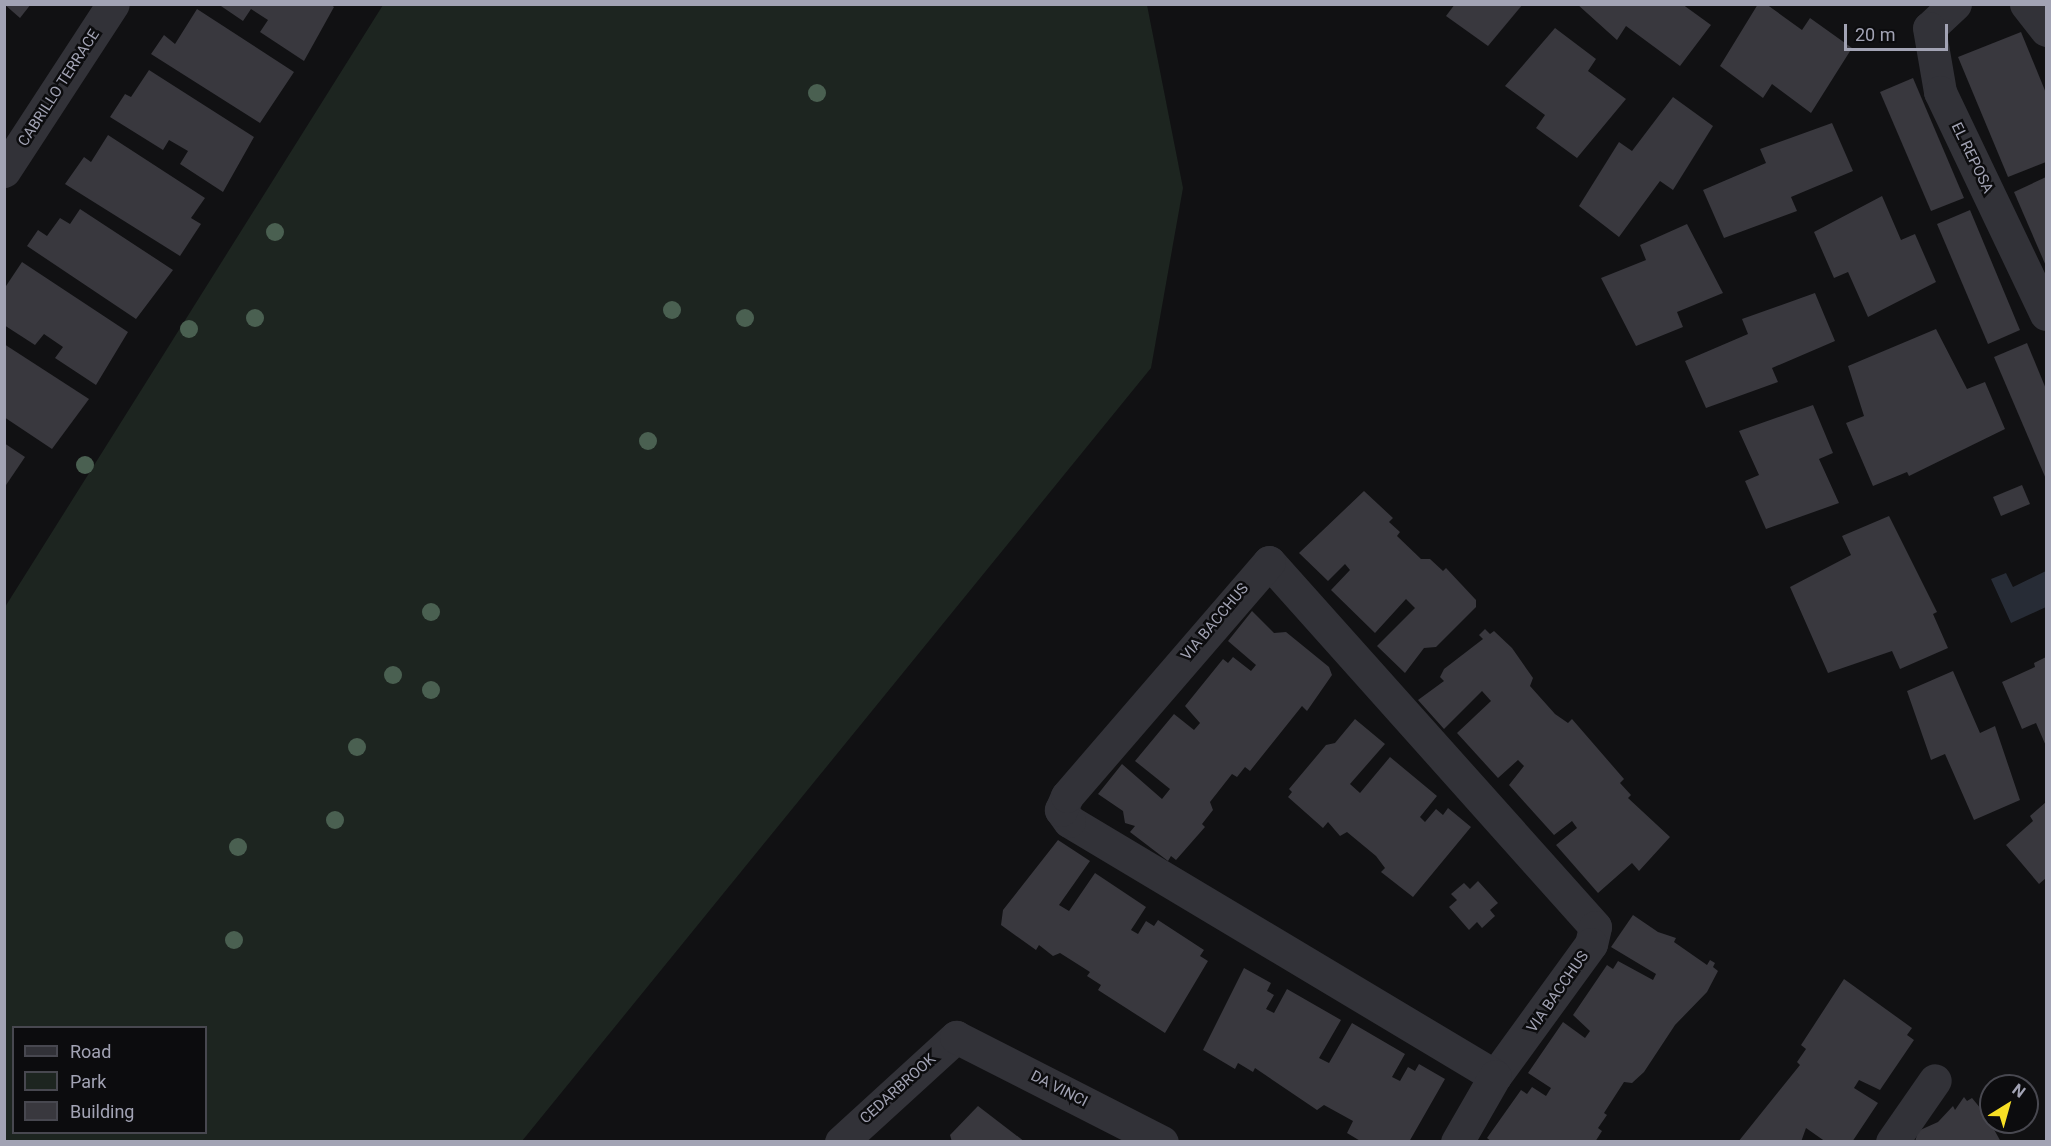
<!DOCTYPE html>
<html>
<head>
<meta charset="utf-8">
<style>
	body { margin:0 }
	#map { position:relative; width:2051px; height:1146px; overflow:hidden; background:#111113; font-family:Roboto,sans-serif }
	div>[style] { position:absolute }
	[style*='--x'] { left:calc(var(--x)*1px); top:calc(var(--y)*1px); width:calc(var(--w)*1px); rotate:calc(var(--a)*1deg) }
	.green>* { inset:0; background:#1d2520 }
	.water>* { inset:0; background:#272c36 }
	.building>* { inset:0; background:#39383e }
	.minor>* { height:33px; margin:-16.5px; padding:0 16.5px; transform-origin:16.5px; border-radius:16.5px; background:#323238 }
	.trees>* { width:18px; height:18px; margin:-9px; border-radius:50%; background:#4a6051 }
	span { translate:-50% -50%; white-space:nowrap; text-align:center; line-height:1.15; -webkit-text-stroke:5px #0c0c0e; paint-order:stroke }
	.street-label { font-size:15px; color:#a2a3b4 }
	.frame { position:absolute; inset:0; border:6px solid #a2a3b4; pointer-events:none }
	.legend { position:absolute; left:12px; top:1026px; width:195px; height:108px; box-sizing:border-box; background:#0c0c0e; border:2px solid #484850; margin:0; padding:8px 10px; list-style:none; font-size:18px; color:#a2a3b4 }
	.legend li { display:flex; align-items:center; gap:12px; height:30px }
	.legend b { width:30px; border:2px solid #484850 }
	.north { position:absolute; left:1979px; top:1074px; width:60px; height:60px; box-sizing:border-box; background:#0c0c0e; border:2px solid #484850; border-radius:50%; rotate:37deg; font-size:16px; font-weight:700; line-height:24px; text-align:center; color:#a2a3b4 }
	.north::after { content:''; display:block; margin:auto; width:21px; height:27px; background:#f7df25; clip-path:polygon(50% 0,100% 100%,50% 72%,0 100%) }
	.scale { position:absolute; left:1844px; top:24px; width:104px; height:27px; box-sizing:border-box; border:3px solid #a2a3b4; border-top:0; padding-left:8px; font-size:18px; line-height:21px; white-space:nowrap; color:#a2a3b4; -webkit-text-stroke:4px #0c0c0e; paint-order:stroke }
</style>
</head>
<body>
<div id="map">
	<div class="green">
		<div style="clip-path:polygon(evenodd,383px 5px,1147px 5px,1183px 188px,1151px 368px,522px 1141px,5px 1141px,5px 607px,383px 5px,14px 1028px,206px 1028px,206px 1132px,14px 1132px,14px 1028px)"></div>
	</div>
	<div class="water">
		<div style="clip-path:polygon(2046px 571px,2046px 607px,2011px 623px,1991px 579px,2006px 573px,2013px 587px)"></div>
	</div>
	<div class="building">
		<div style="clip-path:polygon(4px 4px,31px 4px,20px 18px)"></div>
		<div style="clip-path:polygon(218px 4px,330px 4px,334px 7px,304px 61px,260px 32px,268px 20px,251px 9px,243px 21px)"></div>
		<div style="clip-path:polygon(1455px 4px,1523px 4px,1488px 46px,1446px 16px)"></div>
		<div style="clip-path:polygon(1577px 4px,1682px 4px,1711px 25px,1680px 66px,1626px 26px,1617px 40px)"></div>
		<div style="clip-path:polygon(1758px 4px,1766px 4px,1802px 30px,1810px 18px,1852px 48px,1811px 113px,1772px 84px,1763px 98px,1720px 66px)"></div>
		<div style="clip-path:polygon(197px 9px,294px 72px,260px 123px,151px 54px,164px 35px,175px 44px)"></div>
		<div style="clip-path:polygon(1555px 28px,1596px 59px,1588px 71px,1626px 99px,1577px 158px,1536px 128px,1545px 115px,1505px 86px)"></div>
		<div style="clip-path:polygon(2021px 32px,2046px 93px,2046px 162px,2008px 177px,1958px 57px)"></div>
		<div style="clip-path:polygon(149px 70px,254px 137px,223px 192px,180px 164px,188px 151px,169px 140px,163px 150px,110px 117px,125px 94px,131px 97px)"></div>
		<div style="clip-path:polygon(1913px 78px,1964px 198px,1931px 211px,1880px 92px)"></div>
		<div style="clip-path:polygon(1673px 97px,1713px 126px,1673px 190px,1660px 181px,1619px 237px,1579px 206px,1619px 142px,1632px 151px)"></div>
		<div style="clip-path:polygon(1832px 123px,1853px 171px,1791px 197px,1797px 211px,1724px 238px,1703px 190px,1766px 163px,1760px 149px)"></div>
		<div style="clip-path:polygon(108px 135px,205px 198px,191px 218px,201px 224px,180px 256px,65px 184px,84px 157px,91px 162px)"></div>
		<div style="clip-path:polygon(2046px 177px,2046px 266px,2014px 192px)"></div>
		<div style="clip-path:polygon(1882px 196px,1901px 240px,1915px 234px,1936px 282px,1868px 317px,1848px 272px,1834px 278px,1814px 232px)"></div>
		<div style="clip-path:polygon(80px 209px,173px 270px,136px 319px,27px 246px,38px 230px,47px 236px,60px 218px,70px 224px)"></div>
		<div style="clip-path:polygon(1970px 210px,2020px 330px,1988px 344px,1937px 224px)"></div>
		<div style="clip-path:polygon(1687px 224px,1723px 293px,1677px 312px,1683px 327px,1636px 346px,1601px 278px,1646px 260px,1640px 245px)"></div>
		<div style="clip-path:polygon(22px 262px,128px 332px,96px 385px,55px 358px,63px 347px,44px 334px,35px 345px,4px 325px,4px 289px)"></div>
		<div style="clip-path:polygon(1815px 293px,1835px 341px,1772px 368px,1778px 382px,1706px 408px,1685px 361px,1748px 334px,1742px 319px)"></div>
		<div style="clip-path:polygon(1936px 329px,1967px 389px,1985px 382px,2005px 429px,1909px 476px,1907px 472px,1873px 486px,1846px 423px,1864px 416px,1848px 366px)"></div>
		<div style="clip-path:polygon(2027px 343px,2046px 389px,2046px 479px,1994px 357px)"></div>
		<div style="clip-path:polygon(4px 344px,89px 399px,52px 449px,4px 417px)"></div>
		<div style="clip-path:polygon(1813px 405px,1833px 453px,1819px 459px,1839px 503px,1766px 529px,1745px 481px,1759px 475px,1739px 431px)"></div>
		<div style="clip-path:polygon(4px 443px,25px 457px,4px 488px)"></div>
		<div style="clip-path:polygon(2022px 485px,2030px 504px,2001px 516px,1993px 497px)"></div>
		<div style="clip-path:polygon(1364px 491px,1393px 518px,1389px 522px,1400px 532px,1397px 536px,1421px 559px,1430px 559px,1443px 571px,1446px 568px,1476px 600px,1476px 607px,1436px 647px,1424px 648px,1405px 673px,1377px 646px,1415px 608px,1406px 599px,1375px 633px,1331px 590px,1350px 570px,1345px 564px,1328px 581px,1299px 553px)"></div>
		<div style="clip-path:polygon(1889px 516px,1937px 612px,1933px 614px,1948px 648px,1900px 669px,1892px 651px,1828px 673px,1790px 587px,1851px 555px,1842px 536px)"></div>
		<div style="clip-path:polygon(1252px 611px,1274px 633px,1286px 632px,1329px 667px,1332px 675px,1307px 711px,1302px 706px,1250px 771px,1245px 767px,1237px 777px,1232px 774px,1210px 802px,1213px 810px,1202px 824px,1205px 827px,1176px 860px,1171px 856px,1168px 861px,1130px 832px,1135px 826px,1125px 823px,1123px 811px,1098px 794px,1122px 764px,1162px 799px,1170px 789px,1135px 761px,1174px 714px,1194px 730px,1200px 723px,1185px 706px,1223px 659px,1228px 663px,1233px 657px,1251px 671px,1256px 665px,1228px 641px)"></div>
		<div style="clip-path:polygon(1485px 629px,1490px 634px,1494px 631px,1512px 648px,1533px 678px,1530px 686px,1555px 714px,1568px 723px,1572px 719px,1624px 779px,1620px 783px,1631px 795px,1628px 798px,1670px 837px,1639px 871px,1632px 863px,1598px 893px,1556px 845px,1577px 828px,1572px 821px,1554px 835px,1509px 785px,1524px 766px,1518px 760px,1498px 778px,1457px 733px,1491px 701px,1482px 691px,1444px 729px,1418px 700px,1444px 681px,1440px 677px,1444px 669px,1483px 639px,1479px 635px)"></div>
		<div style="clip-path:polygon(2046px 657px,2046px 746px,2036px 723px,2022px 729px,2002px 682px,2035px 667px,2034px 663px)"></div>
		<div style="clip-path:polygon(1953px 671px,1980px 733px,1995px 726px,2020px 800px,1974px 820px,1945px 754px,1931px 760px,1907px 691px)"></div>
		<div style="clip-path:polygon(1355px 719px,1385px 744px,1350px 784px,1360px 793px,1390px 757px,1437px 796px,1420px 817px,1425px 822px,1436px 809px,1443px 815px,1448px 808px,1471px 827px,1413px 897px,1381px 872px,1385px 868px,1376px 856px,1347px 832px,1340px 836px,1328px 822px,1323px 828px,1288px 797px,1292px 792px,1289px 789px,1326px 745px,1335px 743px)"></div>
		<div style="clip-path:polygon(2046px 802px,2046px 878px,2039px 884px,2006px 845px,2033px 821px,2030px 816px)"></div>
		<div style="clip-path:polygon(1058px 840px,1090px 861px,1059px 905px,1069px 911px,1095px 873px,1146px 907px,1131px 930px,1138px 934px,1146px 921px,1154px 926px,1158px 920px,1204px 950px,1200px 956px,1208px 961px,1165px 1033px,1098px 990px,1101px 985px,1087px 976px,1090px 972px,1060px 953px,1053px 956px,1039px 945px,1036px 950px,1001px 925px,1003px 910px)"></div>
		<div style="clip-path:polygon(1478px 881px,1498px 903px,1490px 910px,1495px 916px,1482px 928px,1477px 922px,1469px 930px,1449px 907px,1457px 900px,1451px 894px,1464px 883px,1470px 889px)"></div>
		<div style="clip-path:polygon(1633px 915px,1658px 932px,1676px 938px,1674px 942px,1707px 965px,1710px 960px,1715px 963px,1713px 967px,1718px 971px,1707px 992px,1675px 1025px,1644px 1072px,1632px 1083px,1624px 1082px,1604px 1113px,1607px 1115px,1598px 1128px,1602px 1131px,1595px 1142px,1492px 1142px,1487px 1138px,1521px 1090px,1527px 1094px,1532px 1087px,1546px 1096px,1551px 1088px,1528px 1073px,1563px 1022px,1585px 1038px,1590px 1031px,1573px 1015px,1607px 965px,1613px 969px,1618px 961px,1653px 980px,1656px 974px,1611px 947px)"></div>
		<div style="clip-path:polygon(1244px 968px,1271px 983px,1267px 991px,1274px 995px,1266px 1009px,1274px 1013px,1287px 989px,1341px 1020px,1319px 1058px,1329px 1063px,1352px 1023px,1405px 1054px,1392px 1077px,1400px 1081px,1408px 1067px,1415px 1071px,1419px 1064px,1445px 1079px,1409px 1142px,1362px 1142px,1347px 1133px,1353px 1121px,1324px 1105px,1317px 1110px,1255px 1068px,1253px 1072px,1238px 1063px,1235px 1069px,1203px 1050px)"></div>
		<div style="clip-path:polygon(1844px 979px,1912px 1028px,1907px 1035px,1914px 1040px,1880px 1090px,1859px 1080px,1854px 1088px,1878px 1103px,1852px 1142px,1826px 1142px,1806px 1128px,1801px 1142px,1738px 1142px,1800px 1065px,1797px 1062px,1806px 1049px,1801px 1045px)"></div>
		<div style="clip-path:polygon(1964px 1097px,1967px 1101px,1972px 1098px,1986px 1115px,2001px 1142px,1915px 1142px,1918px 1131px,1938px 1122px,1953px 1106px,1955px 1110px)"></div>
		<div style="clip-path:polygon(978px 1106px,1025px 1142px,952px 1142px,950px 1135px)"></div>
	</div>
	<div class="minor">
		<div style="--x:1955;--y:4;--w:35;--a:137"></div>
		<div style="--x:1929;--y:28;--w:65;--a:80.2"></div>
		<div style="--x:1940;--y:92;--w:246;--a:64.5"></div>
		<div style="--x:2026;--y:4;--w:33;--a:52"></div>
		<div style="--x:4;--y:171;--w:199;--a:-56.9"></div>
		<div style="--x:1269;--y:562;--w:489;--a:48.2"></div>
		<div style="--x:1595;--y:927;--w:17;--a:103"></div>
		<div style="--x:1591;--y:944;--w:163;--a:126"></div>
		<div style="--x:1495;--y:1076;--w:496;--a:-149.1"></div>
		<div style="--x:1069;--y:821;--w:14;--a:-126"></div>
		<div style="--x:1061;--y:810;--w:15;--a:-67"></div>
		<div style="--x:1067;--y:796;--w:309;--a:-49.2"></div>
		<div style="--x:841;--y:1142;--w:156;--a:-42.4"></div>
		<div style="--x:956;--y:1037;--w:231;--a:27"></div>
		<div style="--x:1457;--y:1142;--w:76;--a:-60.1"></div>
		<div style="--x:1892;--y:1142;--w:75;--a:-55.3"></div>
	</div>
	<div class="trees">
		<div style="left:817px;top:93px"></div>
		<div style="left:275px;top:232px"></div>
		<div style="left:672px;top:310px"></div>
		<div style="left:255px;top:318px"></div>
		<div style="left:745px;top:318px"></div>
		<div style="left:189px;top:329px"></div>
		<div style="left:648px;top:441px"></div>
		<div style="left:85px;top:465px"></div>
		<div style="left:431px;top:612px"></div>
		<div style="left:393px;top:675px"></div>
		<div style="left:431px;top:690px"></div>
		<div style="left:357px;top:747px"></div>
		<div style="left:335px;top:820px"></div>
		<div style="left:238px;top:847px"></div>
		<div style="left:234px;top:940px"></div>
	</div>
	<div class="street-label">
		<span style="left:59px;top:88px;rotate:-57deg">CABRILLO TERRACE</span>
		<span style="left:1972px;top:158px;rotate:64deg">EL REPOSA</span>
		<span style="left:1215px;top:622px;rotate:-50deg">VIA BACCHUS</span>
		<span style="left:1558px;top:992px;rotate:-55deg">VIA BACCHUS</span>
		<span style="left:898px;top:1089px;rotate:-42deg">CEDARBROOK</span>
		<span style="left:1059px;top:1089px;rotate:27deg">DA VINCI</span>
	</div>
	<div class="frame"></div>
	<ul class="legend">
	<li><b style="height:8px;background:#323238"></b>Road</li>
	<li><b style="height:16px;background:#1d2520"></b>Park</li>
	<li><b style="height:16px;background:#39383e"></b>Building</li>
	</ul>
	<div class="north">N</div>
	<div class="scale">20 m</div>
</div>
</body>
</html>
